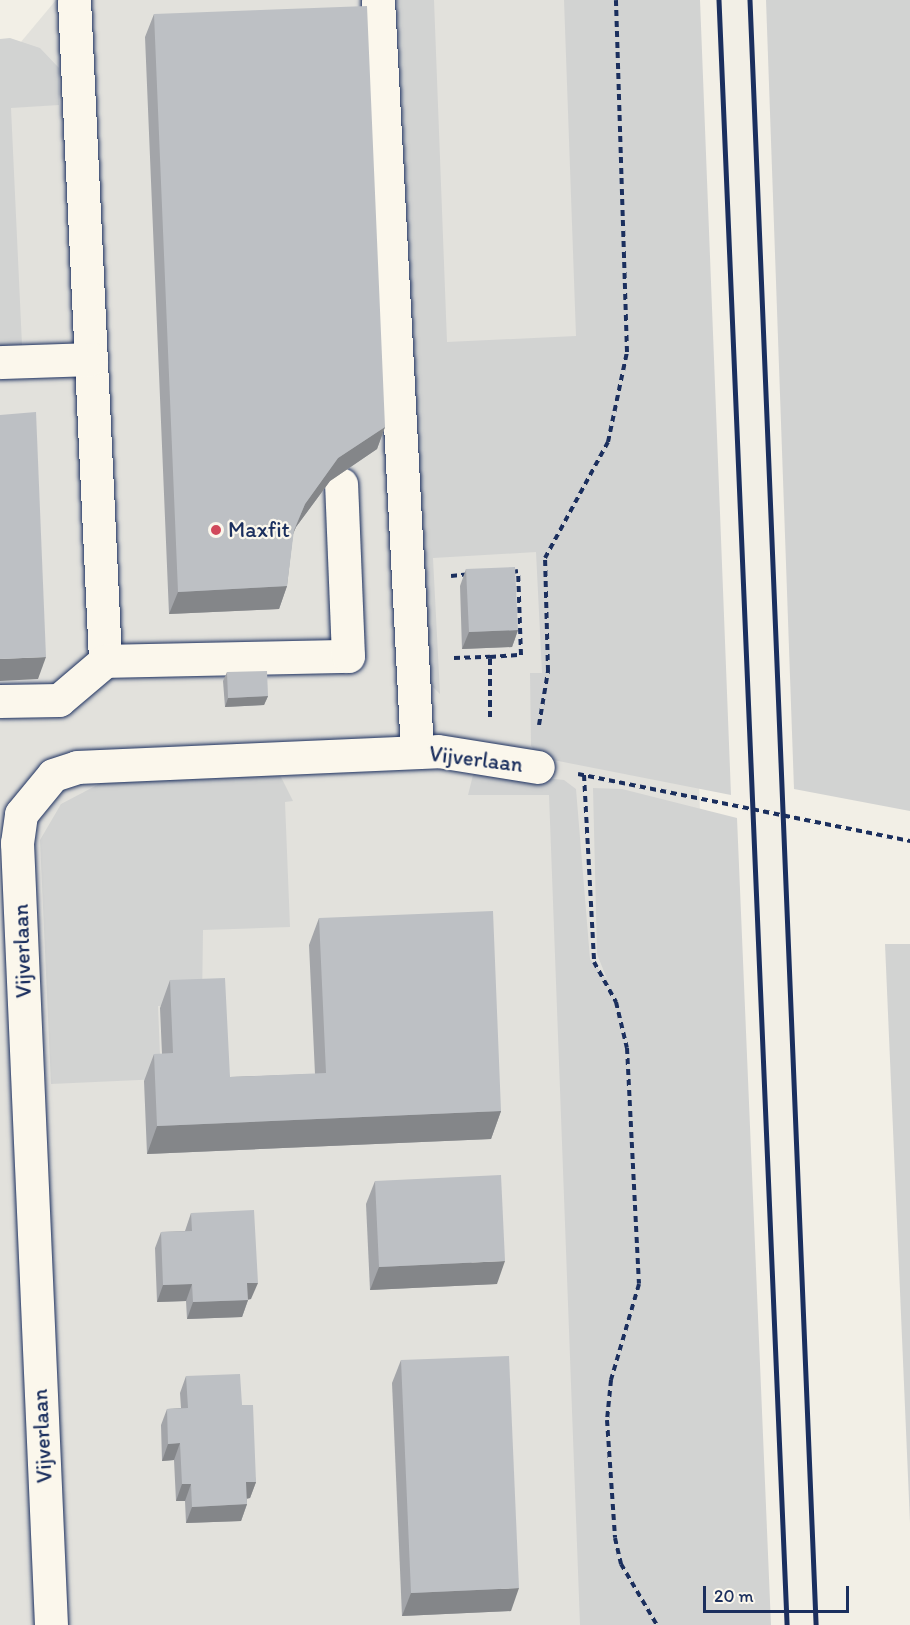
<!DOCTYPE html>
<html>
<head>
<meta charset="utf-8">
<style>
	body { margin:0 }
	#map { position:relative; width:910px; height:1625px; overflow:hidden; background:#f2efe6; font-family:Itim,sans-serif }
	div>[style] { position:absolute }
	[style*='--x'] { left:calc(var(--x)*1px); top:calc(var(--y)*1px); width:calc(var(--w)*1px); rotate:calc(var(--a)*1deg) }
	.built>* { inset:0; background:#e2e1dc }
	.green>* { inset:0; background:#d2d3d2 }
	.path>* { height:4px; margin-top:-2px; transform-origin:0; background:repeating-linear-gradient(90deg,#1b2f5e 0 6px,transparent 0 10.5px) }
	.roads { filter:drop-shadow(0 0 2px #1b2f5e) drop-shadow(0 0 2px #1b2f5e) }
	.minor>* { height:33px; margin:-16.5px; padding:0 16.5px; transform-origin:16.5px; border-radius:16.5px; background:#fbf7ec }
	.rail>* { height:4.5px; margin:-2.25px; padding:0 2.25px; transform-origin:2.25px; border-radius:2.25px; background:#1b2f5e }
	.wall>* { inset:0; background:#a3a5a9 }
	.shaded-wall>* { inset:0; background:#848689 }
	.building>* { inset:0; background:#bdc0c4 }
	.dots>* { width:16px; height:16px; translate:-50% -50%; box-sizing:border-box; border:3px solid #fbf7ec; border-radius:50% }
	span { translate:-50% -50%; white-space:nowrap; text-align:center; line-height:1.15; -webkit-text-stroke:4.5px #fbf7ec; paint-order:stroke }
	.poi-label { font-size:22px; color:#1b2f5e }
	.left { translate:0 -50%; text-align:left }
	.street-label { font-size:22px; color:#1b2f5e }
	.scale { position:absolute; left:703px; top:1586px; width:146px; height:27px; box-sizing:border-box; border:3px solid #1b2f5e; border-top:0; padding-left:8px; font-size:18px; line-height:21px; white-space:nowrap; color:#1b2f5e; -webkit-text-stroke:4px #fbf7ec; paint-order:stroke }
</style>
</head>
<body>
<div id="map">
	<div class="built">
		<div style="clip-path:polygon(56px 0,671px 0,729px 1625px,0 1625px,0 67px)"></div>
	</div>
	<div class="green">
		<div style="clip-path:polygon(397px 0,434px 0,447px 342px,576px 336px,564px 0,700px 0,731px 795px,543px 758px,531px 746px,530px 673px,542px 673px,536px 552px,433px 558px,440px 694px,430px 684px)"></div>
		<div style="clip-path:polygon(766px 0,910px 0,910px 811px,794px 789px)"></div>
		<div style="clip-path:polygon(10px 38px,40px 48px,59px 68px,59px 105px,11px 108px,22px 345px,0 347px,0 39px)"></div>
		<div style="clip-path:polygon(481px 771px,564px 780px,576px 789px,590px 959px,607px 979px,597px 954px,593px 788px,622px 789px,737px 818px,771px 1625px,580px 1625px,549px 795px,468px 795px,473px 775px)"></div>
		<div style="clip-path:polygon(280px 775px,293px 801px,285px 802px,290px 927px,203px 930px,202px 1004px,158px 1006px,161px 1079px,51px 1084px,40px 840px,61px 804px,103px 782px)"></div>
		<div style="clip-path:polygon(885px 944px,910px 944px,910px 1523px)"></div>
	</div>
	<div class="path">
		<div style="--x:451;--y:576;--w:18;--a:-6"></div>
		<div style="--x:454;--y:658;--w:36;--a:-2"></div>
		<div style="--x:490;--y:717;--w:60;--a:-90"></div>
		<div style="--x:490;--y:657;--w:31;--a:-4"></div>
		<div style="--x:521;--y:655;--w:84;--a:-92"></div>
		<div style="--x:518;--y:571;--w:5;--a:169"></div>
		<div style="--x:539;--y:725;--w:55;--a:-80.5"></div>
		<div style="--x:548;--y:671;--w:113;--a:-91.5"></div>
		<div style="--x:545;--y:558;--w:132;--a:-61.5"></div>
		<div style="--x:608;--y:442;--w:92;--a:-78.1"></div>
		<div style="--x:627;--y:352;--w:352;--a:-91.8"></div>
		<div style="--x:578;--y:774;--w:339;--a:11.4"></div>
		<div style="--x:584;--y:775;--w:187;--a:86.9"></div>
		<div style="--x:594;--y:962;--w:46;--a:61.2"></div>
		<div style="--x:616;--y:1002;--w:47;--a:76.6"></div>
		<div style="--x:627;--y:1048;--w:236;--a:87.1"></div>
		<div style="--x:639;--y:1284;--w:100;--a:106.3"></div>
		<div style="--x:611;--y:1380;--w:40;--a:95.7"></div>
		<div style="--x:607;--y:1420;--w:118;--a:86.1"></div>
		<div style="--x:615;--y:1538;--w:27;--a:77"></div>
		<div style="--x:621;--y:1564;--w:71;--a:59.5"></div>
	</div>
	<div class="roads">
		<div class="minor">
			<div style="--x:74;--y:0;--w:662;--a:87.31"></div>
			<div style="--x:105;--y:661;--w:243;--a:-1.2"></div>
			<div style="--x:348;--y:656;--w:172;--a:-92.3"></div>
			<div style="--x:378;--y:0;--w:753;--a:87.03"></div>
			<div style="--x:0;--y:362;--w:91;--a:-1.9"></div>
			<div style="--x:0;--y:701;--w:59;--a:-1"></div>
			<div style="--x:59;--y:700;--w:60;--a:-40.3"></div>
			<div style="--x:51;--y:1625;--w:783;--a:-92.49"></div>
			<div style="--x:17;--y:843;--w:29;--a:-82"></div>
			<div style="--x:21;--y:814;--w:50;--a:-50.6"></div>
			<div style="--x:53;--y:775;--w:25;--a:-18"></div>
			<div style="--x:77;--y:767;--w:361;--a:-2.5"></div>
			<div style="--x:438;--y:751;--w:101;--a:9.1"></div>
		</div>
	</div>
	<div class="rail">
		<div style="--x:719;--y:0;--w:1626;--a:87.6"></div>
		<div style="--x:750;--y:0;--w:1626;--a:87.67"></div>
	</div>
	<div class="wall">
		<div style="clip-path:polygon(154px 14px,385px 427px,377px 449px,330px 481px,296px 527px,293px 534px,287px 586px,279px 609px,169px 614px,145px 37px)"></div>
		<div style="clip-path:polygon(466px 569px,518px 630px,512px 647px,462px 649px,460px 586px)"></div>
		<div style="clip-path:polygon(227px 672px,268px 696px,264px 705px,225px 707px,223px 681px)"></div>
		<div style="clip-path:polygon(319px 918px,501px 1111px,491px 1139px,147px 1154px,144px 1081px,154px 1054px,162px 1054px,160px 1008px,170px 980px,230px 1077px,315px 1074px,309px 945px)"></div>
		<div style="clip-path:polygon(375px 1181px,497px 1284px,370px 1290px,366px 1204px)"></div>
		<div style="clip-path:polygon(191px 1213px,251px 1299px,248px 1300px,242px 1317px,187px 1319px,186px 1301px,157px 1302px,155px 1248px,161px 1232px,185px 1231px)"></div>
		<div style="clip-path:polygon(401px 1360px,511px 1611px,402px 1616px,392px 1383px)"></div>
		<div style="clip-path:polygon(186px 1376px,242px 1405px,256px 1482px,250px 1498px,247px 1499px,247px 1504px,241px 1521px,186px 1523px,185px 1501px,176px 1501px,174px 1460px,162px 1461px,161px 1425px,167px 1409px,181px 1408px,180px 1393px)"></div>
	</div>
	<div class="shaded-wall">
		<div style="clip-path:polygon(385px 427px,377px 449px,330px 481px,296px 527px,285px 553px,305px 504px,338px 458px)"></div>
		<div style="clip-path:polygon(287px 586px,279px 609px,169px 614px,178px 592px)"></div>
		<div style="clip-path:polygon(518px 630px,512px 647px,462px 649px,469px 632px)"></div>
		<div style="clip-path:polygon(46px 657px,38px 679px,0 681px,0 659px)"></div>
		<div style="clip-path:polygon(268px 696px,264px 705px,225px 707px,228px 698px)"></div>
		<div style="clip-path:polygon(501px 1111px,491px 1139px,147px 1154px,157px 1126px)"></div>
		<div style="clip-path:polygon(505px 1261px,497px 1284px,370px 1290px,379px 1267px)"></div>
		<div style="clip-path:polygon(247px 1283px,258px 1283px,251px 1299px,241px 1300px)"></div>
		<div style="clip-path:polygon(192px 1284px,186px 1301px,157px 1302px,163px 1285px)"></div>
		<div style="clip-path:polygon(248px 1300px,242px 1317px,187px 1319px,193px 1302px)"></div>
		<div style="clip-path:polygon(180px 1443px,174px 1460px,162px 1461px,168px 1444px)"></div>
		<div style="clip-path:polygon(246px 1482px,256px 1482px,250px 1498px,240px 1499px)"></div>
		<div style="clip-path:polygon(182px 1484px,191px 1484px,185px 1501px,176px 1501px)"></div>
		<div style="clip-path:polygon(247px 1504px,241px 1521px,186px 1523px,192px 1507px)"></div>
		<div style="clip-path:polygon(519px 1588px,511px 1611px,402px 1616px,411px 1593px)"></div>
	</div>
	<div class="building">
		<div style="clip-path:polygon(367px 6px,385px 427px,338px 458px,305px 504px,294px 530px,287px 586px,178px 592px,154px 14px)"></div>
		<div style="clip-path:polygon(36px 412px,46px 657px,0 659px,0 415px)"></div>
		<div style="clip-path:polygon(515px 567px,518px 630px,469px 632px,466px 569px)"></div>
		<div style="clip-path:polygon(267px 671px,268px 696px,228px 698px,227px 672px)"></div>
		<div style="clip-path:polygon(493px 911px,501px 1111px,157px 1126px,154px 1054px,173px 1053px,170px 980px,225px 978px,230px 1077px,326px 1073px,319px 918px)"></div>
		<div style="clip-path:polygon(501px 1175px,505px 1261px,379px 1267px,375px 1181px)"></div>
		<div style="clip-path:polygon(254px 1210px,258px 1283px,247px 1283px,248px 1300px,193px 1302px,192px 1284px,163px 1285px,161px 1232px,192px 1231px,191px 1213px)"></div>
		<div style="clip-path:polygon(509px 1356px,519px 1588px,411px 1593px,401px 1360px)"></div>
		<div style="clip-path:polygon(240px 1374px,242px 1405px,253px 1405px,256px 1482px,246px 1482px,247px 1504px,192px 1507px,191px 1484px,182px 1484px,180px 1443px,168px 1444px,167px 1409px,188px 1408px,186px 1376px)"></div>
	</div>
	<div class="dots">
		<div style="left:216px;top:530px;background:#d1495b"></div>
	</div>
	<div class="poi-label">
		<span class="left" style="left:228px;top:530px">Maxfit</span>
	</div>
	<div class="street-label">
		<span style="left:476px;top:759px;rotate:7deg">Vijverlaan</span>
		<span style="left:22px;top:951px;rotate:-92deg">Vijverlaan</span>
		<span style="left:42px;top:1436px;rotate:-93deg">Vijverlaan</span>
	</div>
	<div class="scale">20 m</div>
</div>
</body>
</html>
